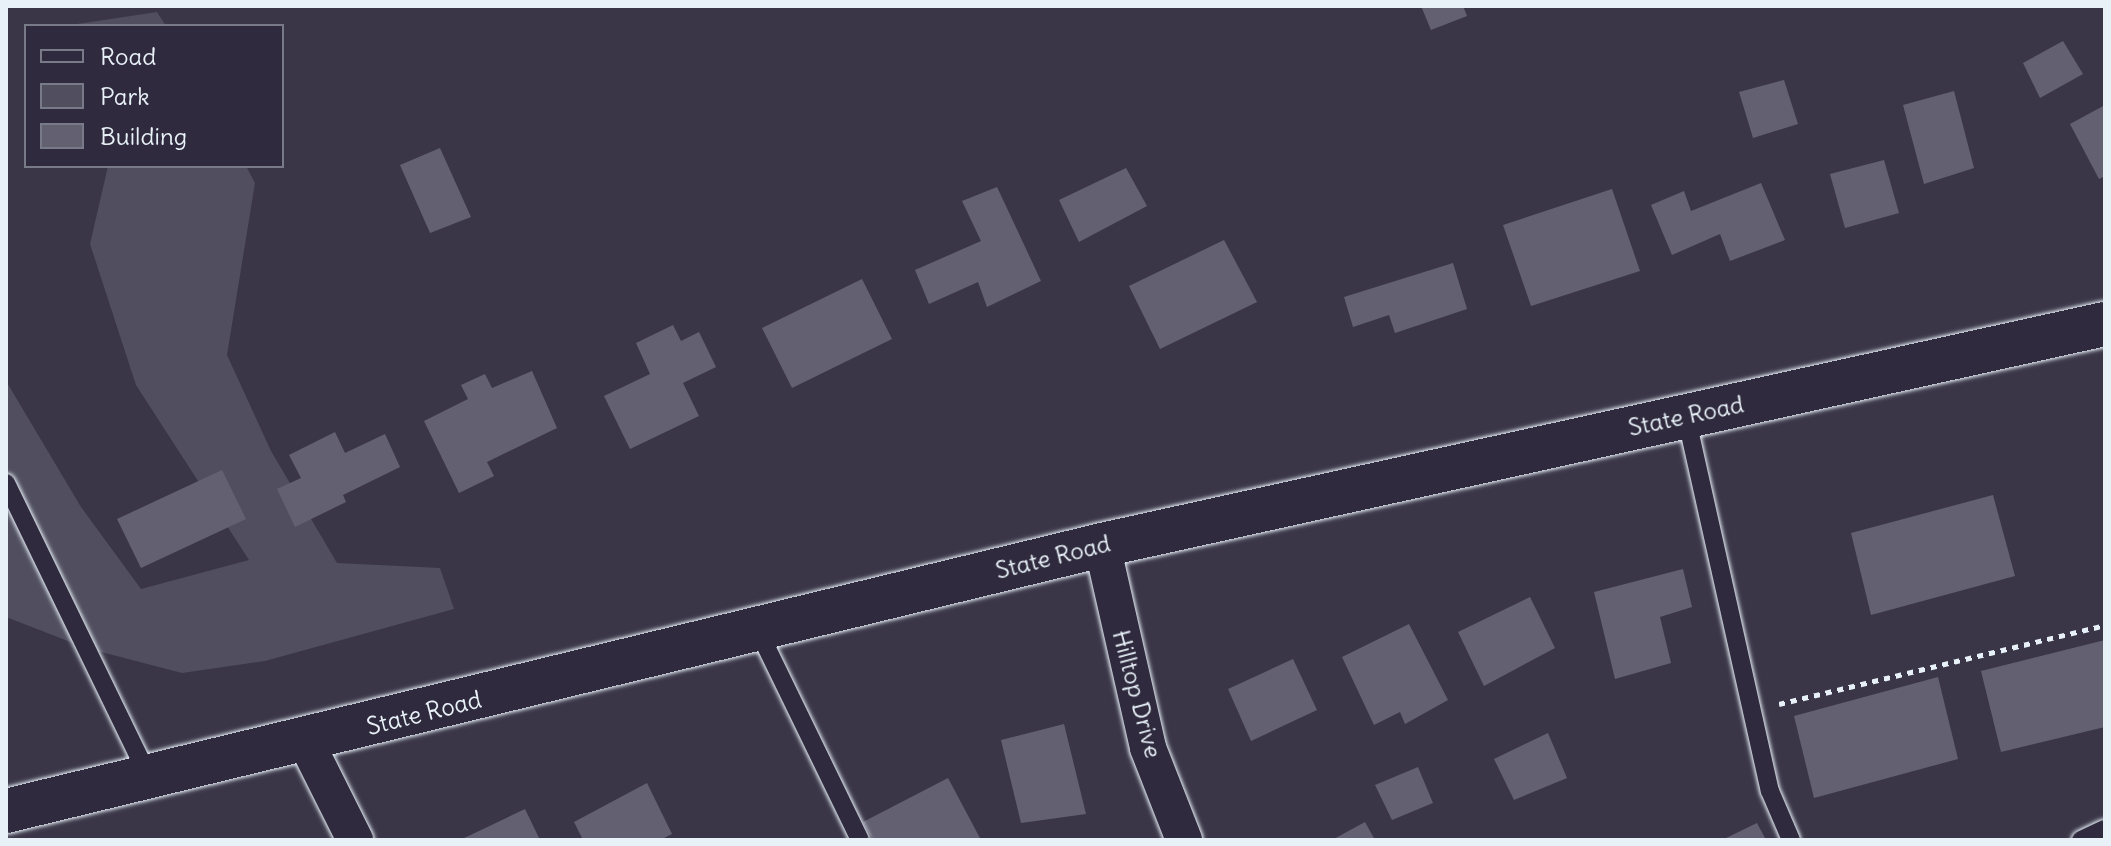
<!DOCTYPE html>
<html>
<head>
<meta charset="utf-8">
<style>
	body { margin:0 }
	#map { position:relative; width:2111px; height:846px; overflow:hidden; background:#3a3648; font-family:Delius,sans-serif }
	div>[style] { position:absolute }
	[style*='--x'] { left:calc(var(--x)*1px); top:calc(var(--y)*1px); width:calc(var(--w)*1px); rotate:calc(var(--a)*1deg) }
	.green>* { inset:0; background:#504e5f }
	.building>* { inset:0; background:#636171 }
	.path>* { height:5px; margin-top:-2.5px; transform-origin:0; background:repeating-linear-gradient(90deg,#e8f1f8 0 6px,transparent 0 12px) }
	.roads { filter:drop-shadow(0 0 2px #e8f1f8) drop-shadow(0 0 2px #e8f1f8) }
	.service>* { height:18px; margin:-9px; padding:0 9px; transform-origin:9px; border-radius:9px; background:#2f2a3d }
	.minor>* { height:36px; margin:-18px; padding:0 18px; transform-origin:18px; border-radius:18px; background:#2f2a3d }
	.secondary>* { height:44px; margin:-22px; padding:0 22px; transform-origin:22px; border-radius:22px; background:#2f2a3d }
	span { translate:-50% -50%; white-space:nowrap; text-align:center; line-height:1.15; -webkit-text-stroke:6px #2f2a3d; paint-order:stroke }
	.street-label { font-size:24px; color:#e8f1f8 }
	.frame { position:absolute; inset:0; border:8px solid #e8f1f8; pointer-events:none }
	.legend { position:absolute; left:24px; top:24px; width:260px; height:144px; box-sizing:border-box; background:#2f2a3d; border:2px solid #797a88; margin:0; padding:10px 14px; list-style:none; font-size:24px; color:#e8f1f8 }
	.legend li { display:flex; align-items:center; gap:16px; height:40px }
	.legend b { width:40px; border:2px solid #797a88 }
</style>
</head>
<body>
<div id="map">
	<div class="green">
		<div style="clip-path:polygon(157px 12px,166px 26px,64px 26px)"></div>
		<div style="clip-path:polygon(108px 166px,246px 166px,255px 183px,227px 355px,271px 451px,337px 563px,440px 568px,454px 609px,265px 661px,182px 673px,86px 648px,6px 617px,6px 381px,81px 507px,141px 589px,249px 560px,136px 385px,90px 244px)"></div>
	</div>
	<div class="building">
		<div style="clip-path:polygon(1421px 6px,1463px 6px,1467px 16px,1431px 30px)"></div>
		<div style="clip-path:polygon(2063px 41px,2083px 74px,2040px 98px,2023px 63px)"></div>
		<div style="clip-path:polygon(1784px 80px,1798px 124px,1753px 138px,1739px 92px)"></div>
		<div style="clip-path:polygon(1954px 91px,1974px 168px,1924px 184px,1903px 105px)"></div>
		<div style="clip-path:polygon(2105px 105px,2105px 176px,2099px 179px,2070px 124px)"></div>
		<div style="clip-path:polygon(440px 148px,471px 217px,430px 233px,400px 165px)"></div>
		<div style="clip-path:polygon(1884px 160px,1899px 213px,1845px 228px,1830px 174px)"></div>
		<div style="clip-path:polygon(1126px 168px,1147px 206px,1079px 242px,1059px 200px)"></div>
		<div style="clip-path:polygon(1761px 183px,1785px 240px,1730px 261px,1720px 234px,1672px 255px,1651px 205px,1684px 191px,1691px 211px)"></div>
		<div style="clip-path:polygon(997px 187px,1041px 281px,987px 307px,978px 282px,929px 304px,915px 270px,981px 241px,962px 201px)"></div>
		<div style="clip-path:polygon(1612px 189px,1640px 271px,1531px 306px,1503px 225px)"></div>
		<div style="clip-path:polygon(1224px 240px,1257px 302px,1160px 349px,1129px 286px)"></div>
		<div style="clip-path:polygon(1453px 263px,1467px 309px,1395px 333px,1389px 315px,1353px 327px,1344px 297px)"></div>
		<div style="clip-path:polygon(862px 279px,892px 339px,792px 388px,762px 328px)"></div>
		<div style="clip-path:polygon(673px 325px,681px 341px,699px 332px,716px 367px,683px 383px,699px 416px,630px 449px,604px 396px,650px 374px,636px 343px)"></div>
		<div style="clip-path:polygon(532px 371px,557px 428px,487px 462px,494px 476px,459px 493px,424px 421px,468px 399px,461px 385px,485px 374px,492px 388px)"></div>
		<div style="clip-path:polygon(335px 432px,345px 453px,385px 434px,400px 467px,343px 495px,346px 502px,295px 527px,277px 489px,301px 478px,289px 455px)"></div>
		<div style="clip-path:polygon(222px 470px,246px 519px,141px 568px,117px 519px)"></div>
		<div style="clip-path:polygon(1993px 495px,2015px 576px,1871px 615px,1851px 533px)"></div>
		<div style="clip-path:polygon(1683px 569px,1692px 607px,1660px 617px,1671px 663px,1615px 679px,1594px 592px)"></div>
		<div style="clip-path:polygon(1530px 597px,1555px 648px,1484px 686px,1458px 632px)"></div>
		<div style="clip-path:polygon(1409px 624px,1448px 700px,1405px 724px,1400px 712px,1374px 725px,1342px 657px)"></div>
		<div style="clip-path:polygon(2105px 640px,2105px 727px,2001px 752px,1981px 671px)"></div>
		<div style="clip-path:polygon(1293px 659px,1317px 710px,1251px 741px,1228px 689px)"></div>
		<div style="clip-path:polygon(1938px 677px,1958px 759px,1814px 798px,1794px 716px)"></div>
		<div style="clip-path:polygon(1064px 724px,1086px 814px,1021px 823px,1001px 740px)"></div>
		<div style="clip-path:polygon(1548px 733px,1567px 778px,1514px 800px,1494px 759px)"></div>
		<div style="clip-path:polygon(1418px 767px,1433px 803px,1392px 820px,1375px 785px)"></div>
		<div style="clip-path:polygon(948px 778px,981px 840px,873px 840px,863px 822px)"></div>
		<div style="clip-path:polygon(647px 783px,672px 834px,660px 840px,583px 840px,574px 822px)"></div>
		<div style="clip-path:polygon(525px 809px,540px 840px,460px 840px)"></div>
		<div style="clip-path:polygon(1365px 822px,1375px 840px,1332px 840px)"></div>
		<div style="clip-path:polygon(1757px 823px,1766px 840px,1722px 840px)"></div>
	</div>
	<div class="path">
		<div style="--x:1779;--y:704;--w:335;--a:-13.6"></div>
	</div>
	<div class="roads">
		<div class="service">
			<div style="--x:1686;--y:416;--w:384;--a:77.4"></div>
			<div style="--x:1770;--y:791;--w:53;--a:66.8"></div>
			<div style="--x:6;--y:483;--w:325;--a:64.1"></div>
			<div style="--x:758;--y:630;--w:233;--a:64.1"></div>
			<div style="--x:2081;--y:840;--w:26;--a:-25"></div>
		</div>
		<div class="minor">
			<div style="--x:1102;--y:545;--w:208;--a:77.2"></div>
			<div style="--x:1148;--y:748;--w:99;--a:68.6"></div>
			<div style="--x:306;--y:742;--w:110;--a:63.4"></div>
		</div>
		<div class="secondary">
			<div style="--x:6;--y:811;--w:1128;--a:-13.64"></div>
			<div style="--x:1102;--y:545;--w:1027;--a:-12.43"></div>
		</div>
	</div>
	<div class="street-label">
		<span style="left:1686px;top:416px;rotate:-12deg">State Road</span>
		<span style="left:1053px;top:557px;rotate:-14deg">State Road</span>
		<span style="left:1137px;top:694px;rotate:75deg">Hilltop Drive</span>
		<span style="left:424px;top:713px;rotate:-14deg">State Road</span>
	</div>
	<div class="frame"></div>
	<ul class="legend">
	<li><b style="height:10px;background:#2f2a3d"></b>Road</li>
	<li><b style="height:22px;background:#504e5f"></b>Park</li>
	<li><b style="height:22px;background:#636171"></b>Building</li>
	</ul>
</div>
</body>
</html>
